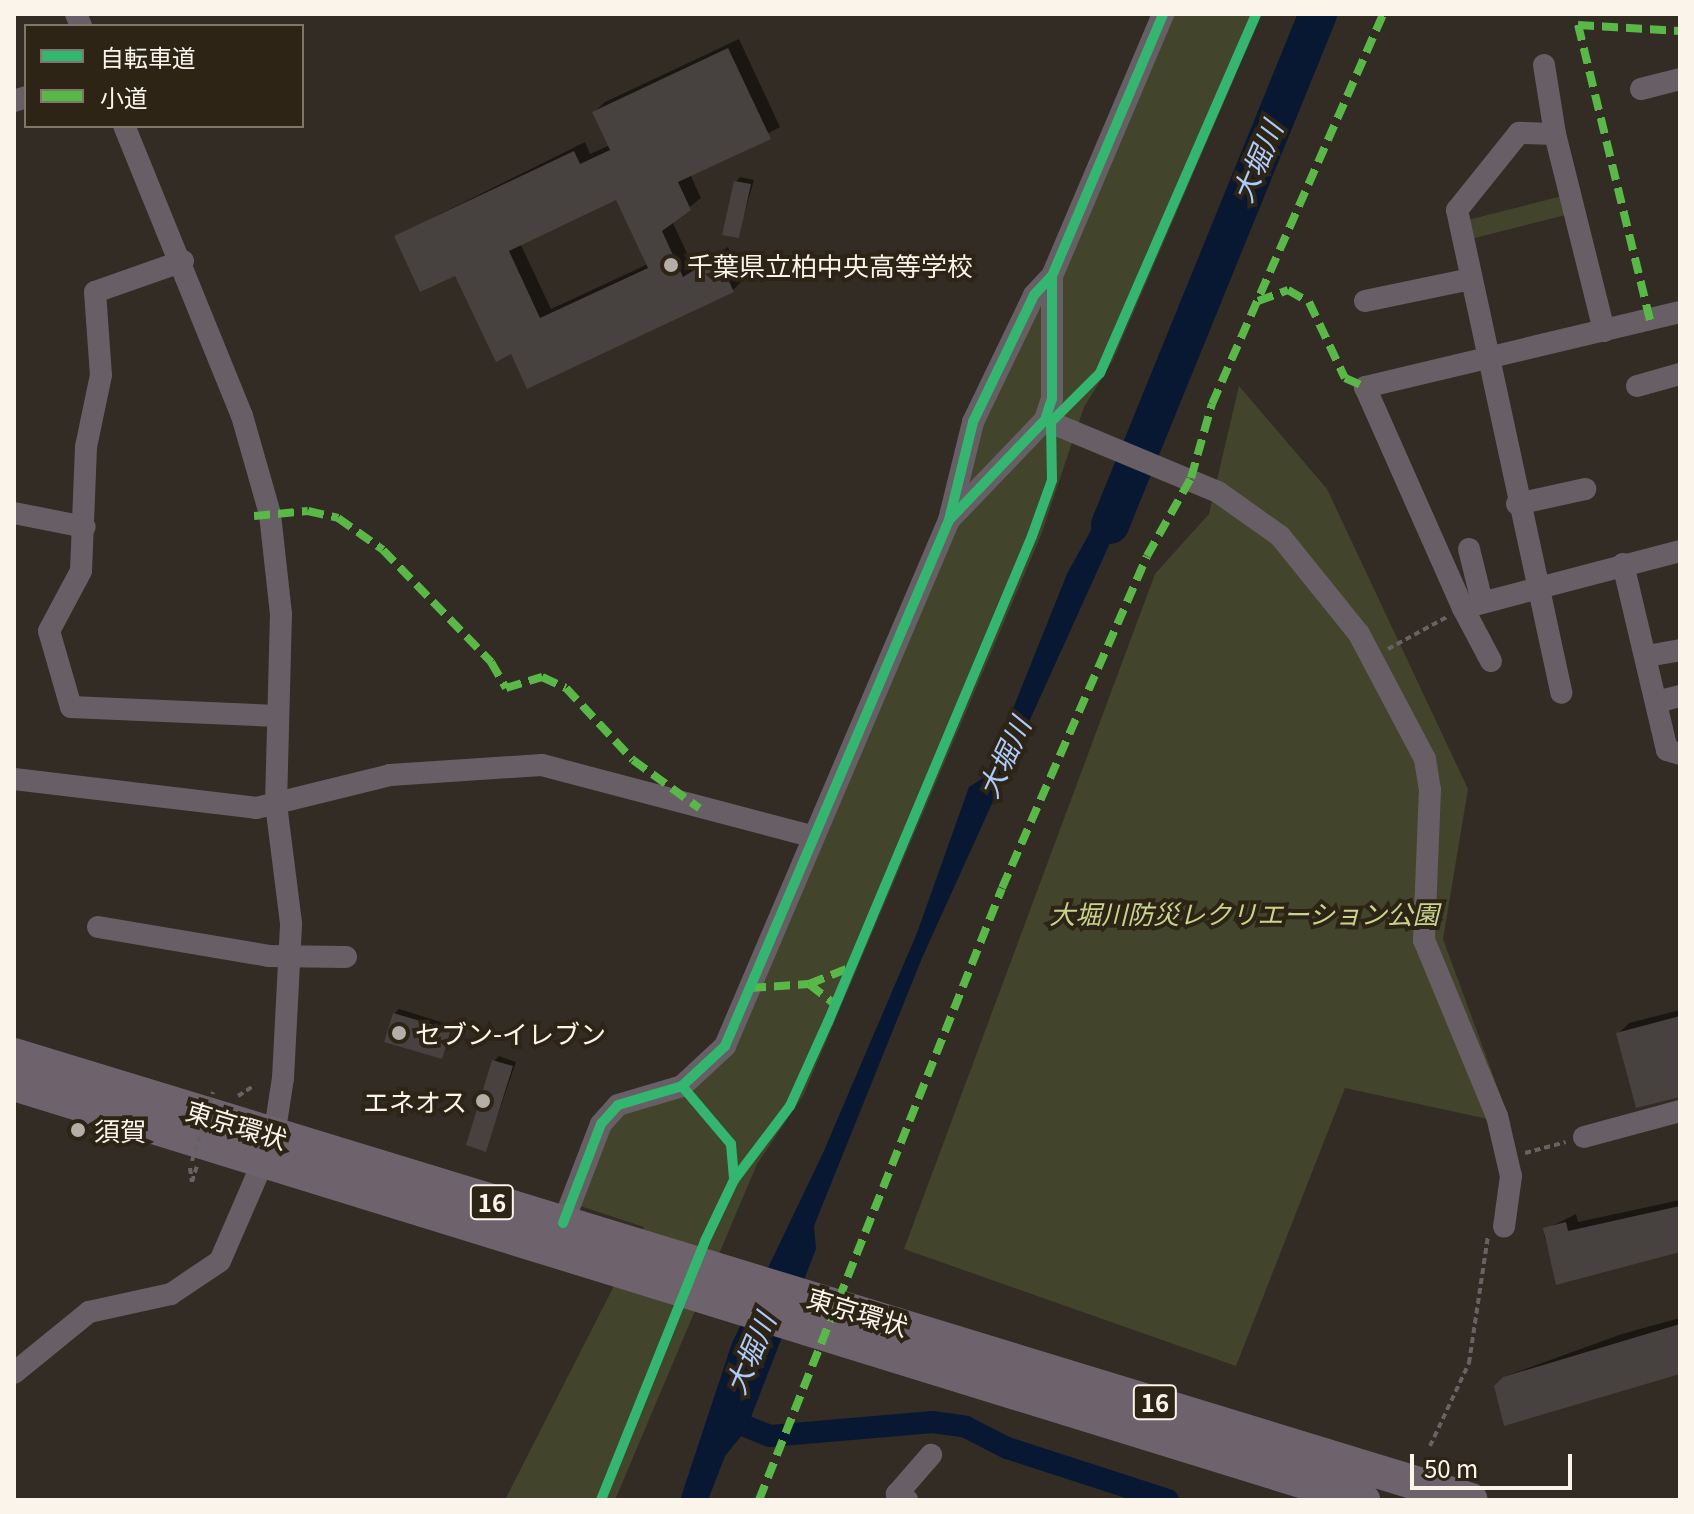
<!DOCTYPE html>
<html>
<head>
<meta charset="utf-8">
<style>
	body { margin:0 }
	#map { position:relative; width:1694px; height:1514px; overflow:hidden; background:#322c25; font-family:Georgia,"Noto Sans JP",serif }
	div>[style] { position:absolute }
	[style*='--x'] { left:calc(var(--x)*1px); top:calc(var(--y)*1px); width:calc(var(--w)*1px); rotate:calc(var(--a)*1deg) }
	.green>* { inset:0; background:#42452c }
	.water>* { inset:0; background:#081833 }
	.shadow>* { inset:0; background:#0007 }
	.canal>* { height:22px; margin:-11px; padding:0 11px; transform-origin:11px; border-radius:11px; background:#081833 }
	.river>* { height:38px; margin:-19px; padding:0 19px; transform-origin:19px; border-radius:19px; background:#081833 }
	.building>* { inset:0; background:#47413f }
	.path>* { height:4px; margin-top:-2px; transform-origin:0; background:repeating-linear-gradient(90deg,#686263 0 6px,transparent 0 10px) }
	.minor>* { height:22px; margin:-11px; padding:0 11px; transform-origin:11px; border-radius:11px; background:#685f66 }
	.highway>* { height:34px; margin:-17px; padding:0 17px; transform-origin:17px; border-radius:17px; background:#6e636d }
	.path-bridge>* { height:4px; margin-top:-2px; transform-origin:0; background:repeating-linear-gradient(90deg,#686263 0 6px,transparent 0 10px) }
	.quiet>* { height:8px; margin-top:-4px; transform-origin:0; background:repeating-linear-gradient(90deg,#58b947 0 16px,transparent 0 24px) }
	.cycleway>* { height:10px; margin:-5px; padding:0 5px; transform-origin:5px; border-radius:5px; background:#33b770 }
	.dots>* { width:22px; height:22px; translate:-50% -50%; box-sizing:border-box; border:4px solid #2d2416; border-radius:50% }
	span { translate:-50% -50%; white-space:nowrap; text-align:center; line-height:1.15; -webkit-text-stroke:8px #2d2416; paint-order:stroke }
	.shield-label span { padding:2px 6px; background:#2d2416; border:2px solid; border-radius:6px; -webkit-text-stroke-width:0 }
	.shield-label { font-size:24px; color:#fbf4eb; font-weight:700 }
	.poi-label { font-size:26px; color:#fbf4eb }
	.left { translate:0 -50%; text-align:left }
	.right { translate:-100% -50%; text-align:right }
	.park-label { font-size:26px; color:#c8d48b; font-style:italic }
	.street-label { font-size:26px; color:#fbf4eb }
	.water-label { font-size:28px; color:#acccfc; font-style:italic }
	.frame { position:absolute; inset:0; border:16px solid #fbf4eb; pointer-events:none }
	.legend { position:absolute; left:24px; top:24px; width:280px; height:104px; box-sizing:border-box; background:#2d2416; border:2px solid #7f776b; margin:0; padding:10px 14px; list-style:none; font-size:24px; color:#fbf4eb }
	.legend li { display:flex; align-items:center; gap:16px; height:40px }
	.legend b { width:40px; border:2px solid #7f776b }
	.scale { position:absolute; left:1410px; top:1454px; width:162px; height:36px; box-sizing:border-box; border:4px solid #fbf4eb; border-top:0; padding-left:10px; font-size:24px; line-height:28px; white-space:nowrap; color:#fbf4eb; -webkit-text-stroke:6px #2d2416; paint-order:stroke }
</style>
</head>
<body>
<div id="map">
	<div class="green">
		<div style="clip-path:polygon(1171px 14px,1262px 14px,1113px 360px,1084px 407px,1041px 535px,803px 1096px,757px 1164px,615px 1500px,505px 1500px,644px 1227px,577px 1205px,607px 1127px,630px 1108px,696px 1086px,977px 433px)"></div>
		<div style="clip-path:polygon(1570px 194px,1577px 212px,1463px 241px,1460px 222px)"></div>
		<div style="clip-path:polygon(1239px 386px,1327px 489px,1468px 789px,1443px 939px,1511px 1124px,1345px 1088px,1236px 1366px,904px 1249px,1155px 574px,1209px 514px)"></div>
	</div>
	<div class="water">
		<div style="clip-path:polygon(1122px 474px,1139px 479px,922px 958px,814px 1226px,816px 1249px,746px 1430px,725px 1456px,708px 1500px,680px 1500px,732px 1343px,823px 1153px,917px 933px,969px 787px,986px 776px,1067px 574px)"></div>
	</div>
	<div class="shadow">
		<div style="clip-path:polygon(evenodd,739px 39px,780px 127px,690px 174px,701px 198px,672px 221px,694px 268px,728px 247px,743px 280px,733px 290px,512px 352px,456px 273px,396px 236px,585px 142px,590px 154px,610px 145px,594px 112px,605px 102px,739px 39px,617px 198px,648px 264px,551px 309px,520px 243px,617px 198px)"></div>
		<div style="clip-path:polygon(740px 177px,754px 180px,738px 236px,736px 182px)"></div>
		<div style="clip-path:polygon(399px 1009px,454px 1026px,441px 1057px,394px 1014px)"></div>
		<div style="clip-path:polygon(1680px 1010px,1680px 1095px,1618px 1034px,1629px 1023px)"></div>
		<div style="clip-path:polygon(499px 1056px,516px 1062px,486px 1149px,494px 1061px)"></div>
		<div style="clip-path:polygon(1680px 1200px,1680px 1250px,1557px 1283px,1544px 1235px,1554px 1225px,1576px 1214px,1578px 1222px)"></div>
		<div style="clip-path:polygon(1680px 1318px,1680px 1374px,1506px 1376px,1622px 1334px)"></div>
	</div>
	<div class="canal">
		<div style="--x:725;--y:1418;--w:48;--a:21.8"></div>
		<div style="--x:770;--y:1436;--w:163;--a:-4.9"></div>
		<div style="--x:932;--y:1422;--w:34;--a:8"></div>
		<div style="--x:966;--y:1427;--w:46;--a:27.1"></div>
		<div style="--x:1007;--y:1448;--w:169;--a:17.9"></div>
	</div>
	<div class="river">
		<div style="--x:1110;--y:525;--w:552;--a:-67.85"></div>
	</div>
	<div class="building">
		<div style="clip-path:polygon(evenodd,728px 48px,771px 139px,678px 182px,691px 210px,662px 231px,683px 277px,717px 256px,734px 292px,527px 389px,511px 354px,496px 362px,455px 276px,420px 292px,394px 236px,574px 151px,580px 164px,610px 150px,592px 112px,728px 48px,616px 200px,648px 268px,540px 318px,509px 251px,616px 200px)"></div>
		<div style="clip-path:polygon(734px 181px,751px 184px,739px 238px,722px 235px)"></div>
		<div style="clip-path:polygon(393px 1013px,451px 1030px,442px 1059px,384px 1042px)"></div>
		<div style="clip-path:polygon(1680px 1016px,1680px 1097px,1636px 1108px,1616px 1033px)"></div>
		<div style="clip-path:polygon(492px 1060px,513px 1066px,486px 1152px,466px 1145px)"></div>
		<div style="clip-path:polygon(1680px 1206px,1680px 1252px,1556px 1285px,1543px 1228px,1566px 1222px,1568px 1231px)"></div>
		<div style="clip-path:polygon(1680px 1324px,1680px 1374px,1504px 1426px,1494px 1386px,1503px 1377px)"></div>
	</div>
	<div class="path">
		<div style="--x:1388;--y:649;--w:67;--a:-28.5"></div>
		<div style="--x:238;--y:1096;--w:20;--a:-33"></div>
		<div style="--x:1525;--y:1153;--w:42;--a:-15"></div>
		<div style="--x:190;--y:1168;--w:14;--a:82"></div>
		<div style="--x:192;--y:1182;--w:17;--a:-73"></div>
		<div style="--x:1430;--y:1446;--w:92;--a:-64.8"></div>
		<div style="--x:1469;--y:1363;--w:128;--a:-81.5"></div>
	</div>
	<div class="minor">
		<div style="--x:76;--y:14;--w:13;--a:67"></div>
		<div style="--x:1544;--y:65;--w:70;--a:80.9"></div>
		<div style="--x:1555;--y:134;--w:36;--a:-178"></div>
		<div style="--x:1519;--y:133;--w:99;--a:128.8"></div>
		<div style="--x:1457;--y:210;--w:494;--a:77.8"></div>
		<div style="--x:1641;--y:89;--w:40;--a:-14.4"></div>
		<div style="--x:14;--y:101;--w:13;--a:-18"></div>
		<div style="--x:1555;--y:134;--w:203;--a:76"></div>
		<div style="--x:183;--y:261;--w:93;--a:160.6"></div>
		<div style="--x:95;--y:292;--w:83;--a:85.9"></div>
		<div style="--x:101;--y:375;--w:74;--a:101.8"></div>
		<div style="--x:86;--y:447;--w:124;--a:92.3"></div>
		<div style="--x:81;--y:571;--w:68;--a:118.1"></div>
		<div style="--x:49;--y:631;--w:79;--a:73.9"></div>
		<div style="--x:71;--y:707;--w:206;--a:2.5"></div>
		<div style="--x:1365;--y:301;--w:108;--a:-11.7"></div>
		<div style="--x:1680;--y:312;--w:324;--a:166.6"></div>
		<div style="--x:1365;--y:387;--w:242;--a:66.1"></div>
		<div style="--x:1463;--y:608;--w:224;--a:-14.7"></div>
		<div style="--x:1637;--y:386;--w:45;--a:-15.6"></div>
		<div style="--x:1045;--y:420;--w:187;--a:22.6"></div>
		<div style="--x:1218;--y:492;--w:76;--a:35.4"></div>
		<div style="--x:1280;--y:536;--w:126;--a:51.1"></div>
		<div style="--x:1359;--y:634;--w:141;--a:62.2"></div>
		<div style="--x:1425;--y:759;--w:30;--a:81"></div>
		<div style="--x:1430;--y:789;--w:151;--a:92.3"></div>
		<div style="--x:1424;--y:940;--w:191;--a:67.5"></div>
		<div style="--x:1497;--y:1116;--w:62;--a:76.9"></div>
		<div style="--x:1511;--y:1176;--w:51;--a:97.8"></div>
		<div style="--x:1517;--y:504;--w:70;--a:-12.4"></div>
		<div style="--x:14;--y:513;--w:72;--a:11.2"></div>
		<div style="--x:949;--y:520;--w:139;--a:-46.2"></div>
		<div style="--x:1045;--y:420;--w:22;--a:-72"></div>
		<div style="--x:1052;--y:399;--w:123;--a:-90"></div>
		<div style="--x:1469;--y:549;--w:55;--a:76.2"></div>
		<div style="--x:1623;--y:564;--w:191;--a:76.7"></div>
		<div style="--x:1667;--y:750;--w:14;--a:17"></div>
		<div style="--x:1463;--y:608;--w:60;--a:62.2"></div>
		<div style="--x:1647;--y:656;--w:34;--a:-10"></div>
		<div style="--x:1657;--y:702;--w:24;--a:-15"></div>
		<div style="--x:14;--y:779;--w:244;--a:6.8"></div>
		<div style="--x:256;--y:808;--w:138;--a:-13.8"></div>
		<div style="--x:390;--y:775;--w:152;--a:-3.8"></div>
		<div style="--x:542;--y:765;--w:277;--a:14.8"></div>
		<div style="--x:98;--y:927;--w:173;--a:9.6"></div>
		<div style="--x:269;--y:956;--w:77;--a:0.7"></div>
		<div style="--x:1584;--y:1137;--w:99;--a:-15.2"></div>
		<div style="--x:563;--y:1223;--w:106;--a:-69"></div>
		<div style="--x:601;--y:1124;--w:25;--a:-48"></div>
		<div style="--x:618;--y:1105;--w:67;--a:-16.5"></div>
		<div style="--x:682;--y:1086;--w:59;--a:-42.9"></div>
		<div style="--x:725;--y:1046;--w:572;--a:-66.93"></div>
		<div style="--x:949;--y:520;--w:101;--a:-76.2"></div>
		<div style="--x:973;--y:422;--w:141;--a:-64.3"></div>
		<div style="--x:1034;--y:295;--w:26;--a:-47"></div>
		<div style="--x:1052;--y:276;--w:285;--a:-67"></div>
		<div style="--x:14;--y:1373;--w:97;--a:-39.1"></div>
		<div style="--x:89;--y:1312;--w:84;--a:-12.4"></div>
		<div style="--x:171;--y:1294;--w:59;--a:-34"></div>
		<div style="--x:220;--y:1261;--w:136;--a:-66.6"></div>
		<div style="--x:274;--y:1136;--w:59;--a:-81.2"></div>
		<div style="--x:283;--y:1078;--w:155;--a:-87"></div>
		<div style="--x:291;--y:923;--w:120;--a:-97.2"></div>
		<div style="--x:276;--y:804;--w:190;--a:-88.5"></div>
		<div style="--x:281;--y:614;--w:101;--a:-96.3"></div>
		<div style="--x:270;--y:514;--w:102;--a:-105.9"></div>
		<div style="--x:242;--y:416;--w:313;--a:-112.1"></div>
		<div style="--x:907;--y:1500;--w:12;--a:-149"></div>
		<div style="--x:897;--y:1494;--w:52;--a:-48.9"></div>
	</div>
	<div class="highway">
		<div style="--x:14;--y:1055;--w:1523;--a:16.98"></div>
		<div style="--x:14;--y:1084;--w:1412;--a:17.14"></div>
	</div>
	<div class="path-bridge">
		<div style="--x:192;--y:1161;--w:72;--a:-73.1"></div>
	</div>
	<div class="quiet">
		<div style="--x:1258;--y:301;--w:32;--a:-20"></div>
		<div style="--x:1288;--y:290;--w:24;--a:30"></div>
		<div style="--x:1309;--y:302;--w:84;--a:64.7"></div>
		<div style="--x:1345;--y:378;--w:22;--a:24"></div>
		<div style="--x:1650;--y:320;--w:304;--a:-103.7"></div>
		<div style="--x:1578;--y:25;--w:102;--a:3.4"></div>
		<div style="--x:254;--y:516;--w:54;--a:-5.3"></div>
		<div style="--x:308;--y:511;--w:31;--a:13"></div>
		<div style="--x:338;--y:518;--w:55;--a:35.4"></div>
		<div style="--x:383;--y:550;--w:156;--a:46"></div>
		<div style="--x:491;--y:662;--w:30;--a:60"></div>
		<div style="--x:506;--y:688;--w:38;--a:-17"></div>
		<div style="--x:542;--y:677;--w:26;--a:25"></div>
		<div style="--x:566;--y:688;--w:98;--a:47.1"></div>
		<div style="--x:633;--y:760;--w:82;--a:36"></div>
		<div style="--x:809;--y:984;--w:43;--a:-21.8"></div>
		<div style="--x:750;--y:988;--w:59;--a:-3.9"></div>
		<div style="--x:809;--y:984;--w:33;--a:38"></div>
		<div style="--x:759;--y:1500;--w:658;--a:-68.34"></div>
		<div style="--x:1002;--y:888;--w:362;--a:-66.4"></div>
		<div style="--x:1147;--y:556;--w:90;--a:-60.6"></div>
		<div style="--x:1191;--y:478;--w:77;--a:-74.2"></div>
		<div style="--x:1212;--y:404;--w:426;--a:-66.3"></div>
	</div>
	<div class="cycleway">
		<div style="--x:949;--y:520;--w:139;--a:-46.2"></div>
		<div style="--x:1045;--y:420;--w:22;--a:-72"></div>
		<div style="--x:1052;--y:399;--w:123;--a:-90"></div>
		<div style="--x:682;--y:1086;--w:76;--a:49.8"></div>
		<div style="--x:731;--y:1144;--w:36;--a:85"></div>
		<div style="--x:563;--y:1223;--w:106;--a:-69"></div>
		<div style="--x:601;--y:1124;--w:25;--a:-48"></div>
		<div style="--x:618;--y:1105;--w:67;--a:-16.5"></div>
		<div style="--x:682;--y:1086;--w:59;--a:-42.9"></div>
		<div style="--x:725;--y:1046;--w:572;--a:-66.93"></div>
		<div style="--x:949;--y:520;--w:101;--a:-76.2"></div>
		<div style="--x:973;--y:422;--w:141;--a:-64.3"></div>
		<div style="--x:1034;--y:295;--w:26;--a:-47"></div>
		<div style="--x:1052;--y:276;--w:285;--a:-67"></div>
		<div style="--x:601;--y:1500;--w:279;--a:-68.1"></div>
		<div style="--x:705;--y:1241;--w:68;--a:-64.6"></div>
		<div style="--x:734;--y:1180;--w:93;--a:-52.9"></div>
		<div style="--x:790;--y:1106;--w:92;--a:-65.7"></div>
		<div style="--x:828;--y:1022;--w:527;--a:-67.23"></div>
		<div style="--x:1032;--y:536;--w:59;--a:-70.3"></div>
		<div style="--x:1052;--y:480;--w:58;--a:-91"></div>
		<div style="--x:1051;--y:422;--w:69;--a:-45"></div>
		<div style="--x:1100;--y:373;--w:391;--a:-66.5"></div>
	</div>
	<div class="dots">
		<div style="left:671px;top:265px;background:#b5aea6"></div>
		<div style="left:399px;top:1033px;background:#b5aea6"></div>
		<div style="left:483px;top:1101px;background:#b5aea6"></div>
		<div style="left:78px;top:1130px;background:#b5aea6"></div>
	</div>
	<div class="shield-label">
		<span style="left:492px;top:1202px">16</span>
		<span style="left:1155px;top:1402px">16</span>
	</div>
	<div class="poi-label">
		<span class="left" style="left:687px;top:265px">千葉県立柏中央高等学校</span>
		<span class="left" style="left:415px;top:1033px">セブン-イレブン</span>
		<span class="right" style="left:467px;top:1101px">エネオス</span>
		<span class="left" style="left:94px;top:1130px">須賀</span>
	</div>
	<div class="park-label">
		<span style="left:1244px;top:913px">大堀川防災レクリエーション公園</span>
	</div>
	<div class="street-label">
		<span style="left:237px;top:1124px;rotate:17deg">東京環状</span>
		<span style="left:858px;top:1311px;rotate:17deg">東京環状</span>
	</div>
	<div class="water-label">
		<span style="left:1256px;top:161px;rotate:-67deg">大堀川</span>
		<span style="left:1003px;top:757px;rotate:-65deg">大堀川</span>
		<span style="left:749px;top:1353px;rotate:-67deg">大堀川</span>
	</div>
	<div class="frame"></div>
	<ul class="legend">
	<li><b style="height:10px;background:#33b770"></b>自転車道</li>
	<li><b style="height:10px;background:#58b947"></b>小道</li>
	</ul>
	<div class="scale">50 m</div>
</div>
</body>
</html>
